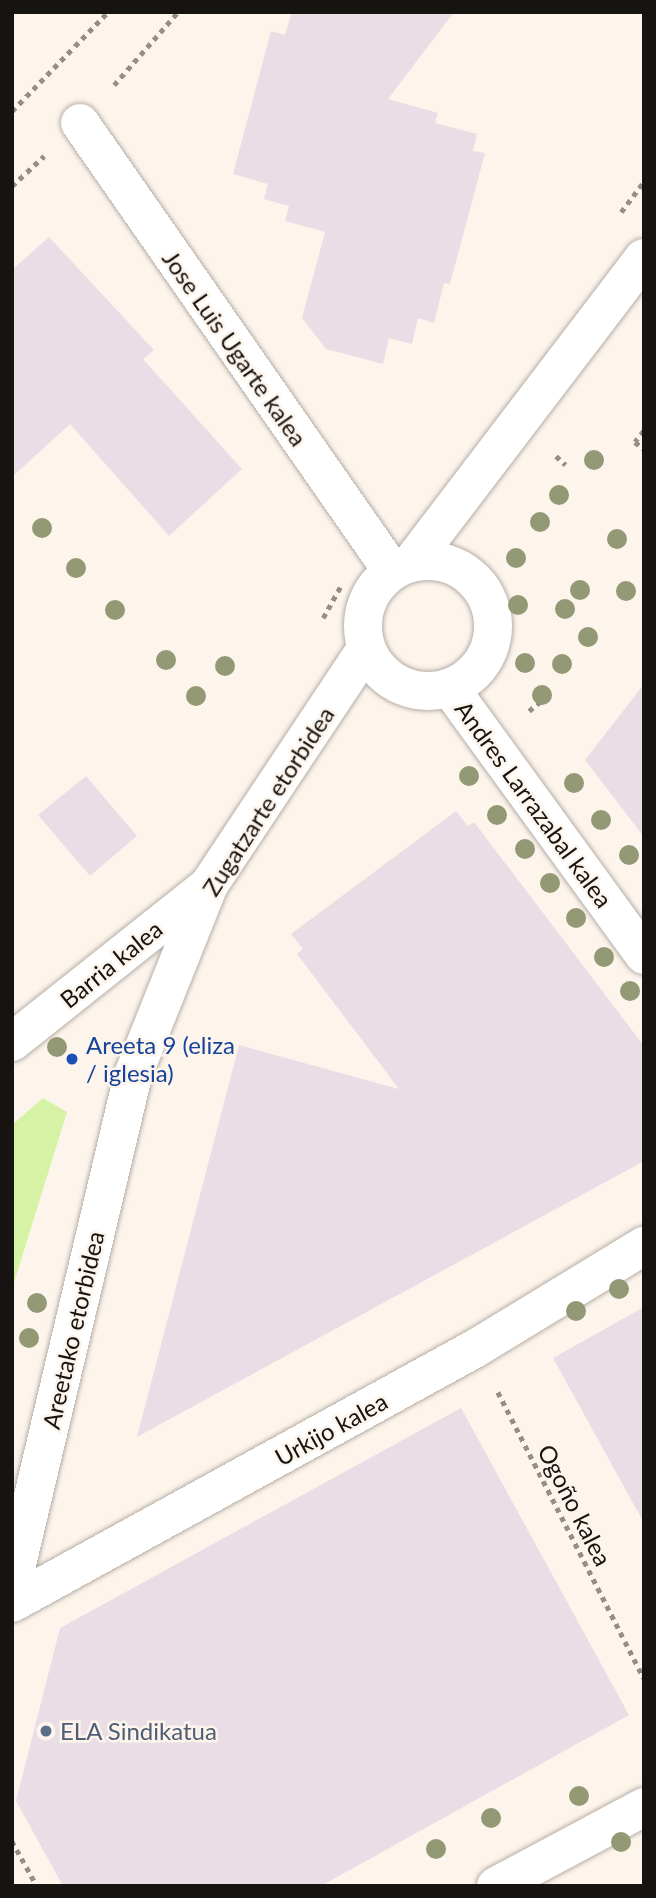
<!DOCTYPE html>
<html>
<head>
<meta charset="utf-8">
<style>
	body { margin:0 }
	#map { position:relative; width:656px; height:1898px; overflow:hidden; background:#fdf4ec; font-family:Lato,sans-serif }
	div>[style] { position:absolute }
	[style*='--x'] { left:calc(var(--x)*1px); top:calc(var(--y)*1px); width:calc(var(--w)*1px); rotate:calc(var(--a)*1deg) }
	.green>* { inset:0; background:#d6f2a4 }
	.building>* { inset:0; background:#e9dee5 }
	.path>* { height:4.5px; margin-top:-2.25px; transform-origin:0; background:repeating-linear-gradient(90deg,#948d88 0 5px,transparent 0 10px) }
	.roads { filter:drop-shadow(0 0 2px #b6aea6) drop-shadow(0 0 2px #b6aea6) }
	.minor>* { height:38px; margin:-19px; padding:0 19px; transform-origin:19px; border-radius:19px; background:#fff }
	.minor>.ring { margin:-19px; padding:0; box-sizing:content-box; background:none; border:38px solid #fff; border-radius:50% }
	.trees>* { width:20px; height:20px; margin:-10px; border-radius:50%; background:#939975 }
	.dots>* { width:19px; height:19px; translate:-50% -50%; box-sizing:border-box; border:4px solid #fdf4ec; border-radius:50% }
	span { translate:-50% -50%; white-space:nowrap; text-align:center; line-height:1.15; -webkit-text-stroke:5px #fdf4ec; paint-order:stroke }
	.street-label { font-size:24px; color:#161311 }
	.transit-label { font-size:24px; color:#164399 }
	.left { translate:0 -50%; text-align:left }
	.service-label { font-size:24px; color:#4e5e75 }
	.frame { position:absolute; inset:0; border:14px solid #161311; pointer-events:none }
</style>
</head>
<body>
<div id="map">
	<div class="green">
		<div style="clip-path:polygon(43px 1098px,67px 1112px,12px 1289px,12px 1125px)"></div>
	</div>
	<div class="building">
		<div style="clip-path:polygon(292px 12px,454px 12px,388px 99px,438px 113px,435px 123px,477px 134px,473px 151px,485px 153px,450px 284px,444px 283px,434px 323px,418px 318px,412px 344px,389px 338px,383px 364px,326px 349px,302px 318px,325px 232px,285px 221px,289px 206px,264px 199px,268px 184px,233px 174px,271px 31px,285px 35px)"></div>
		<div style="clip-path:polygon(49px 237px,154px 350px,143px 359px,242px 469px,169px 536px,70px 424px,12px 477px,12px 270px)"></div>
		<div style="clip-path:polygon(644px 684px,644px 837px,585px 760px)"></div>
		<div style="clip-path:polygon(86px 776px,137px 836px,90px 876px,38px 815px)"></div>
		<div style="clip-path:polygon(456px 811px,468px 826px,474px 822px,644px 1046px,644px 1161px,137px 1437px,239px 1045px,399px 1089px,297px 954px,303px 949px,291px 934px)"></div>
		<div style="clip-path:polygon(644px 1307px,644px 1523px,553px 1358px)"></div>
		<div style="clip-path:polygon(461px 1408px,629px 1715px,321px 1886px,63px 1886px,16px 1801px,60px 1628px)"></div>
	</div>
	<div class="path">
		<div style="--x:114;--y:85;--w:97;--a:-48.8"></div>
		<div style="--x:12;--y:111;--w:138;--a:-45.9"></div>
		<div style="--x:12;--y:186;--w:44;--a:-43.2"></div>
		<div style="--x:621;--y:212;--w:38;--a:-53"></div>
		<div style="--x:644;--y:431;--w:14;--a:129"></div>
		<div style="--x:635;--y:442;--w:11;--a:38"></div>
		<div style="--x:556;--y:456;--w:13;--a:42"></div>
		<div style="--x:323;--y:618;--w:37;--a:-61"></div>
		<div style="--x:529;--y:711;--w:26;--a:-40"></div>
		<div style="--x:498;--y:1392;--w:321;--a:63"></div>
		<div style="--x:12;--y:1841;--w:51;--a:60.9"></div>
	</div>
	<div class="roads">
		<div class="minor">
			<div style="--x:80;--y:123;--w:546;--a:55.15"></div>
			<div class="ring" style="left:363px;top:561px;width:92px;height:92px"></div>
			<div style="--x:412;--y:562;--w:382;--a:-52.7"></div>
			<div style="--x:450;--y:688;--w:330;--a:54"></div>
			<div style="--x:12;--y:1042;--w:251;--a:-38.5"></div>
			<div style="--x:12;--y:1585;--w:524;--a:-76.65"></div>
			<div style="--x:133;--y:1075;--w:205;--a:-68.2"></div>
			<div style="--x:209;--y:885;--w:283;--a:-56.4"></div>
			<div style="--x:12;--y:1603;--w:529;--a:-28.79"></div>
			<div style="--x:476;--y:1348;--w:197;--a:-31.3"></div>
			<div style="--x:496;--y:1886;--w:168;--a:-28.1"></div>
		</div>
	</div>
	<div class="trees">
		<div style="left:594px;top:460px"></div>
		<div style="left:559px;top:495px"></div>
		<div style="left:540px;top:522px"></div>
		<div style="left:42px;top:528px"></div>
		<div style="left:617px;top:539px"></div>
		<div style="left:516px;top:558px"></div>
		<div style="left:76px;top:568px"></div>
		<div style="left:580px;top:590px"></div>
		<div style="left:626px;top:591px"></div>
		<div style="left:518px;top:605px"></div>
		<div style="left:565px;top:609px"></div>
		<div style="left:115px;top:610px"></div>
		<div style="left:588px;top:637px"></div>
		<div style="left:166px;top:660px"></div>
		<div style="left:525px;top:663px"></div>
		<div style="left:562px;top:664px"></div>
		<div style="left:225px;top:666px"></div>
		<div style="left:542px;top:695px"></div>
		<div style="left:196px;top:696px"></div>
		<div style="left:469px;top:776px"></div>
		<div style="left:574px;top:783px"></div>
		<div style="left:497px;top:815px"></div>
		<div style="left:601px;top:820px"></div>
		<div style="left:525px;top:849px"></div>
		<div style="left:629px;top:855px"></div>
		<div style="left:550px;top:883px"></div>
		<div style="left:576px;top:918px"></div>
		<div style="left:604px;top:957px"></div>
		<div style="left:630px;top:991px"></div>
		<div style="left:57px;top:1047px"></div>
		<div style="left:619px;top:1289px"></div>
		<div style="left:37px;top:1303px"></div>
		<div style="left:576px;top:1311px"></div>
		<div style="left:29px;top:1338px"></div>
		<div style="left:579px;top:1796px"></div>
		<div style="left:491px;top:1818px"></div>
		<div style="left:621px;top:1842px"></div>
		<div style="left:436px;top:1849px"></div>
	</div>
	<div class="dots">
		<div style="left:72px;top:1059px;background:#1a4fb4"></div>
		<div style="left:46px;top:1731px;background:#5c6f8a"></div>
	</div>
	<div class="street-label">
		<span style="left:235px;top:348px;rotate:55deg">Jose Luis Ugarte kalea</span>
		<span style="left:268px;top:801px;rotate:-57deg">Zugatzarte etorbidea</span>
		<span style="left:534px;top:804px;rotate:54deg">Andres Larrazabal kalea</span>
		<span style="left:111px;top:964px;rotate:-39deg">Barria kalea</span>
		<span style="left:73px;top:1330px;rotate:-77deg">Areetako etorbidea</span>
		<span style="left:331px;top:1429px;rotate:-29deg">Urkijo kalea</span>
		<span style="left:575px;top:1505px;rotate:63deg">Ogoño kalea</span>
	</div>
	<div class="transit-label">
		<span class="left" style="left:86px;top:1059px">Areeta 9 (eliza<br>/ iglesia)</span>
	</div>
	<div class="service-label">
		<span class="left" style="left:60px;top:1731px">ELA Sindikatua</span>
	</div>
	<div class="frame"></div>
</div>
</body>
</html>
